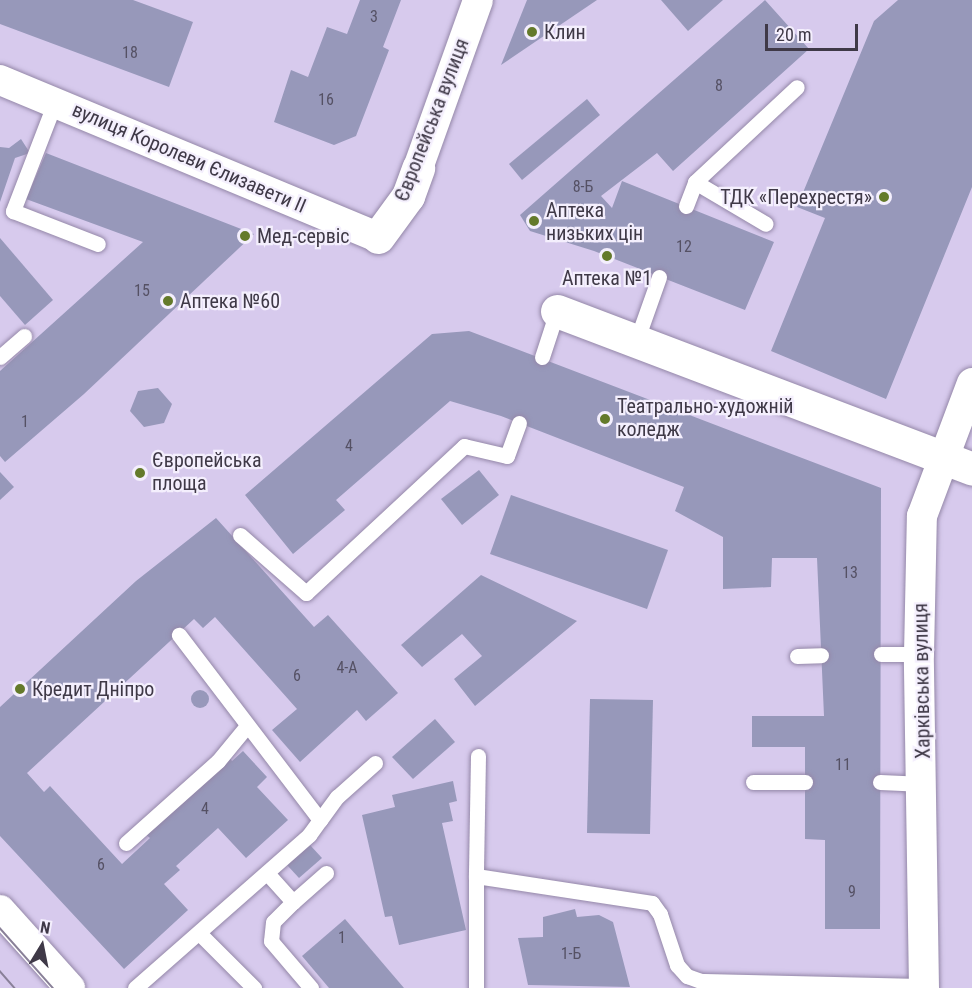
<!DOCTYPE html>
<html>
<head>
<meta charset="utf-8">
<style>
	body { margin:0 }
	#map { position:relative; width:972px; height:988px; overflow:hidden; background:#d7caed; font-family:"Roboto Condensed",sans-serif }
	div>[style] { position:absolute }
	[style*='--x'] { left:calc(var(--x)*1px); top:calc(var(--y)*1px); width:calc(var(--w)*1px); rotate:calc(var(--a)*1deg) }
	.building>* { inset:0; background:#9798ba }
	.round { border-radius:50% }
	.roads { filter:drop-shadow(0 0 2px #9487a8) drop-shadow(0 0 2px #9487a8) }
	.service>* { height:15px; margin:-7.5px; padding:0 7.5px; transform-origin:7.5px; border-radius:7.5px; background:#fff }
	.minor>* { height:30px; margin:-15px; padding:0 15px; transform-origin:15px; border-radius:15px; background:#fff }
	.tertiary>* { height:33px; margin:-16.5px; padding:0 16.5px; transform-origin:16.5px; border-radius:16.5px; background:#fff }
	.tram>* { height:1.5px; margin:-0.75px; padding:0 0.75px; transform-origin:0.75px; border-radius:0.75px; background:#898098 }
	.dots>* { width:16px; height:16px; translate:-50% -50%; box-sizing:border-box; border:3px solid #f4effd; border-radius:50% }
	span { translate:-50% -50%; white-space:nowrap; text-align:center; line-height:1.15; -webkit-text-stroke:4.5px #f4effd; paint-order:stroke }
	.number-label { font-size:16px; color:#555164 }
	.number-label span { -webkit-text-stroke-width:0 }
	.poi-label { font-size:20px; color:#3f3947 }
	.left { translate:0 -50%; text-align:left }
	.right { translate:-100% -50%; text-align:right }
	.street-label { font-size:20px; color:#3f3947 }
	.north { position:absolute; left:12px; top:916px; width:60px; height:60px; -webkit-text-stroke:4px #f4effd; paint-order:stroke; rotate:10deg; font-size:16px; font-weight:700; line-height:24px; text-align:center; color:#3f3947 }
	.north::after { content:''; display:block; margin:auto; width:21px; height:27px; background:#3f3947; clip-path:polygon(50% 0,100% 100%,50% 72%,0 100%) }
	.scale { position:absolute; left:765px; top:24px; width:93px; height:27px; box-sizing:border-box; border:3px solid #3f3947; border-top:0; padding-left:8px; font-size:18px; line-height:21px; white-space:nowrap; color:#3f3947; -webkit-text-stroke:4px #f4effd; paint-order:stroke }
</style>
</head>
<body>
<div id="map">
	<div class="building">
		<div style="clip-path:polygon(0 0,133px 0,193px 22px,169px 87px,0 24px)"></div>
		<div style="clip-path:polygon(360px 0,401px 0,383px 47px,389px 50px,356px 136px,334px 145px,274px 122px,291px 70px,308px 77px,327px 27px,347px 34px)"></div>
		<div style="clip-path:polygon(527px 0,597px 0,501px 65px)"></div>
		<div style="clip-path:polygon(661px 0,723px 0,688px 31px)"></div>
		<div style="clip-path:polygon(765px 0,809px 49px,673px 171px,657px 153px,601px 196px,612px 208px,622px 181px,774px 242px,745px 310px,594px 251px,530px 231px,520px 215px)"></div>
		<div style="clip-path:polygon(898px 0,972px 0,972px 187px,886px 399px,771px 351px,825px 218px,797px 207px,874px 21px)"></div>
		<div style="clip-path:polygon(587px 99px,600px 115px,522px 180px,509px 164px)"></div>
		<div style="clip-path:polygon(21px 139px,30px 153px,15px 158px,0 202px,0 147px,9px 148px)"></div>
		<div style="clip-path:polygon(46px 153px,254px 234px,84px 394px,5px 462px,0 456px,0 371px,143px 242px,26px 199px)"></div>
		<div style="clip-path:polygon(0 238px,53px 300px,25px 325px,0 296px)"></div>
		<div style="clip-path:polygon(469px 331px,881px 488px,880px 929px,825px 929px,825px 840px,805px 839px,805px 747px,752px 747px,752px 716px,824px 716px,817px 558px,772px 558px,771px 587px,723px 589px,723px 537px,675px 511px,684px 487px,501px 416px,450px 401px,336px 500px,345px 510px,293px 554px,245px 495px,432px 334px)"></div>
		<div style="clip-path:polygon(158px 388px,172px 404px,164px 423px,144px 427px,130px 411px,138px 391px)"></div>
		<div style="clip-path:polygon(479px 470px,499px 495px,462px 525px,441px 499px)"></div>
		<div style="clip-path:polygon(0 472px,14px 487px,0 500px)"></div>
		<div style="clip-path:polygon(511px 495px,668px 550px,647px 609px,490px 554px)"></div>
		<div style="clip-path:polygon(216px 518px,314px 627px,328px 615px,398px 693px,366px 721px,357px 710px,300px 762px,272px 730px,297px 709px,215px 617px,203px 628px,194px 619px,27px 773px,44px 792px,50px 786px,122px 864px,150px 838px,145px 834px,229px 757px,232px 761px,243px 751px,267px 777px,257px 787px,288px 820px,246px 858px,218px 828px,176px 866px,180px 870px,164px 884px,188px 910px,124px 969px,0 836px,0 707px,136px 581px)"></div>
		<div style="clip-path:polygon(481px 575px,577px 621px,475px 706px,454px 679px,482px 656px,462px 634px,422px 667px,401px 645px)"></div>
		<div class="round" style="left:191px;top:690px;width:18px;height:18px"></div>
		<div style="clip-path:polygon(590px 699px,653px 700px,650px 834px,587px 833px)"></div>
		<div style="clip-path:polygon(435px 719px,455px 742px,413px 779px,392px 757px)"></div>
		<div style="clip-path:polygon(453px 781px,457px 801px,449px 803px,453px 821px,442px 823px,466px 930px,399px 945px,392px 916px,385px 917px,362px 815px,395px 807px,392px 795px)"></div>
		<div style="clip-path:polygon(310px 845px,322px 858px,299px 878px,287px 865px)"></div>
		<div style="clip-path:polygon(575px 909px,577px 917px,599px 915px,613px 922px,630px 987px,528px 985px,518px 938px,543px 937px,543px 917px)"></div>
		<div style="clip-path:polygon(345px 919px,404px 988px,329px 988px,302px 956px)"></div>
	</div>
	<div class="roads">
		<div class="service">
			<div style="--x:55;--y:102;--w:117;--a:111.1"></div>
			<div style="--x:13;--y:211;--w:91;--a:21.2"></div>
			<div style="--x:695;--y:182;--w:82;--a:30.6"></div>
			<div style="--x:686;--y:206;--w:26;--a:-69"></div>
			<div style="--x:695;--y:182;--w:139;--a:-43"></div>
			<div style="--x:636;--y:342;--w:69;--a:-70.5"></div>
			<div style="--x:0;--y:357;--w:32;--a:-41"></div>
			<div style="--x:542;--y:357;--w:48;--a:-71.9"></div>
			<div style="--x:240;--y:535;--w:88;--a:41.3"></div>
			<div style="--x:306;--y:593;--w:216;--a:-42.9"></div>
			<div style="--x:464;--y:446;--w:44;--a:13.1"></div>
			<div style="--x:507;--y:456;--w:35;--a:-70"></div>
			<div style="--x:881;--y:654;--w:38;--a:0"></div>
			<div style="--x:797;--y:656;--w:24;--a:-2"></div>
			<div style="--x:478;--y:756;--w:120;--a:91"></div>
			<div style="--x:476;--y:876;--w:178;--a:8.7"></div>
			<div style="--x:652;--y:903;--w:14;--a:54"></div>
			<div style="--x:660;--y:914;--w:54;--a:71.6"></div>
			<div style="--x:677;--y:965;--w:15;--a:48"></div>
			<div style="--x:687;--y:976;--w:15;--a:20"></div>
			<div style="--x:701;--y:981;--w:223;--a:1.3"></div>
			<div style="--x:753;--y:782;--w:52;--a:0"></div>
			<div style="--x:880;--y:782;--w:44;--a:2.6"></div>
			<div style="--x:320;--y:820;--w:29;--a:-54"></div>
			<div style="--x:337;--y:797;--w:51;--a:-41.8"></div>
			<div style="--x:126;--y:843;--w:123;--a:-41.7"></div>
			<div style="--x:218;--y:761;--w:44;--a:-50.5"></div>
			<div style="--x:267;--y:873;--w:39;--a:48"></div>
			<div style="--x:293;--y:902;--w:44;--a:-41.3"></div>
			<div style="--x:293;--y:902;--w:28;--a:135"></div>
			<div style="--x:273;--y:922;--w:19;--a:96"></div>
			<div style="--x:271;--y:941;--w:62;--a:49.6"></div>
			<div style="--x:199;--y:933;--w:78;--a:45"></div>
			<div style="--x:135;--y:988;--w:232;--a:-41.3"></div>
			<div style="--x:309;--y:835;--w:19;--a:-54"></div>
			<div style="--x:320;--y:820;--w:233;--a:-127.3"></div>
			<div style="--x:476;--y:988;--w:112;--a:-90"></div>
		</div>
		<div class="minor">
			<div style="--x:0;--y:80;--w:409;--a:22.6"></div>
			<div style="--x:418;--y:168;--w:178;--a:-70.3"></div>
			<div style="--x:0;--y:910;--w:105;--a:48.1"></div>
			<div style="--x:924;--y:988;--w:334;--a:-90.9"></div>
			<div style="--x:919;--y:654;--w:138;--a:-88.8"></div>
			<div style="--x:922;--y:516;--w:142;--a:-69.4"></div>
		</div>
		<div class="tertiary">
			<div style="--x:378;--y:237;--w:51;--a:-53.8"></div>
			<div style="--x:408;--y:196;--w:30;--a:-70"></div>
			<div style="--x:557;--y:311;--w:444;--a:20.8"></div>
		</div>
	</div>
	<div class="tram">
		<div style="--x:0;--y:928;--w:80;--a:48.5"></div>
		<div style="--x:0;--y:971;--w:23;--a:49"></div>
	</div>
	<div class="dots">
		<div style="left:532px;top:32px;background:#647a2b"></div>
		<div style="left:884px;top:197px;background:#647a2b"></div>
		<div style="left:534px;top:221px;background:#647a2b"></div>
		<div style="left:245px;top:236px;background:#647a2b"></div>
		<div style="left:607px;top:256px;background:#647a2b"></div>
		<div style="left:168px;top:301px;background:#647a2b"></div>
		<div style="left:605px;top:419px;background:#647a2b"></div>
		<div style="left:140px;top:473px;background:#647a2b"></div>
		<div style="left:20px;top:689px;background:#647a2b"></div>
	</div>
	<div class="number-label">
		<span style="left:374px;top:17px">3</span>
		<span style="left:130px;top:53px">18</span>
		<span style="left:719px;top:86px">8</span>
		<span style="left:326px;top:100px">16</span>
		<span style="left:583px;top:187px">8-Б</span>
		<span style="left:684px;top:247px">12</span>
		<span style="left:142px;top:291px">15</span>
		<span style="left:25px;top:422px">1</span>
		<span style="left:349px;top:446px">4</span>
		<span style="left:850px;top:573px">13</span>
		<span style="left:347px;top:668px">4-А</span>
		<span style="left:297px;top:676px">6</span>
		<span style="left:843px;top:765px">11</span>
		<span style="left:205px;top:809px">4</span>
		<span style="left:101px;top:865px">6</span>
		<span style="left:852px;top:892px">9</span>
		<span style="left:342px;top:938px">1</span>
		<span style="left:571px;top:954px">1-Б</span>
	</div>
	<div class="poi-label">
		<span class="left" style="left:544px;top:32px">Клин</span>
		<span class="right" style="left:872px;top:197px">ТДК «Перехрестя»</span>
		<span class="left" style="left:546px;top:222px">Аптека<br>низьких цін</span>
		<span class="left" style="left:257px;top:236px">Мед-сервіс</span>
		<span style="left:607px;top:278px">Аптека №1</span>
		<span class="left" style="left:180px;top:301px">Аптека №60</span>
		<span class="left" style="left:617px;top:418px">Театрально-художній<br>коледж</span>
		<span class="left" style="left:152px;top:472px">Європейська<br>площа</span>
		<span class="left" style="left:32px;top:689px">Кредит Дніпро</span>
	</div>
	<div class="street-label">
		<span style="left:432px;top:120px;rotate:-69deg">Європейська вулиця</span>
		<span style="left:189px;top:158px;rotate:23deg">вулиця Королеви Єлизавети ІІ</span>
		<span style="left:922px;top:681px;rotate:-91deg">Харківська вулиця</span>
	</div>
	<div class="north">N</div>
	<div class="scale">20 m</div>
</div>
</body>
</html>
